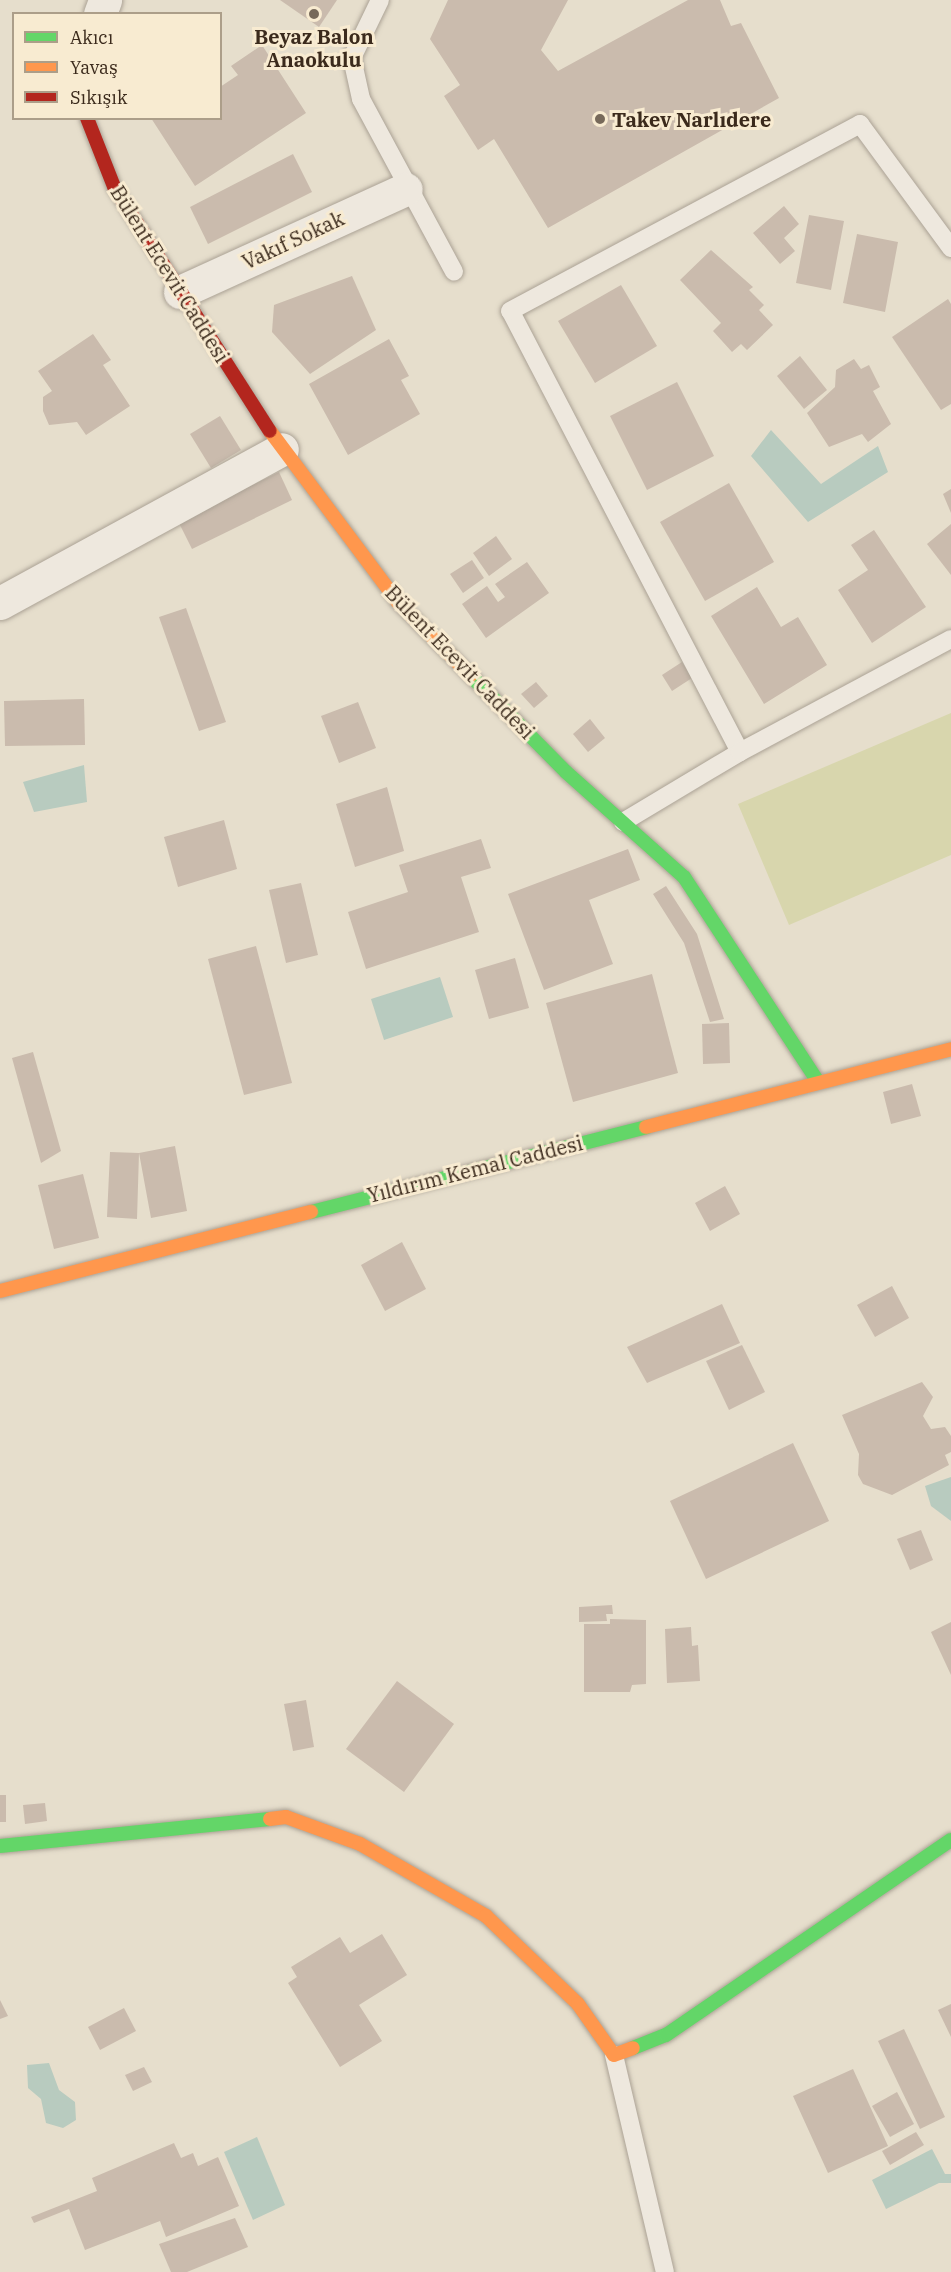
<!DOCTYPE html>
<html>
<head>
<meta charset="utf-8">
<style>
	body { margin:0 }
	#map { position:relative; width:951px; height:2272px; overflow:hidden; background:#e6decc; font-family:"IBM Plex Serif",serif }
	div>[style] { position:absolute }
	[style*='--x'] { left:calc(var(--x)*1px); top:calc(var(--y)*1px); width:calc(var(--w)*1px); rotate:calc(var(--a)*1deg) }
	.green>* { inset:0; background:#d8d6ad }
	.water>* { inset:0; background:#b8cbbf }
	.building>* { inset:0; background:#cabbad }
	.roads { filter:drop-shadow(0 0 2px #aba295) drop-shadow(0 0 2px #aba295) }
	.lane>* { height:18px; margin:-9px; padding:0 9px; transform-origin:9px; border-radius:9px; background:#eee8de }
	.street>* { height:33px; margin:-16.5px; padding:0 16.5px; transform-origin:16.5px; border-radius:16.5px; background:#eee8de }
	.fast>* { height:14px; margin:-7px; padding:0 7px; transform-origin:7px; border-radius:7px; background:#63d668 }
	.slow>* { height:14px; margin:-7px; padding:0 7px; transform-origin:7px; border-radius:7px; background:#ff974d }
	.jam>* { height:14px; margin:-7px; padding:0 7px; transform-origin:7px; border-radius:7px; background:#b3261e }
	.dots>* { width:16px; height:16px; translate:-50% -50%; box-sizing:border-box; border:3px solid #f8ebd1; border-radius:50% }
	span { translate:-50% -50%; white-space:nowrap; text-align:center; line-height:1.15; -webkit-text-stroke:6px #f8ebd1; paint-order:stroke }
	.poi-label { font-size:20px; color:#3b2a1c; font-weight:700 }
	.left { translate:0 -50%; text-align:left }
	.street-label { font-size:20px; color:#3b2a1c }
	.legend { position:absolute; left:12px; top:12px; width:210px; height:108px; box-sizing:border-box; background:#f8ebd1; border:2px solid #ac9e89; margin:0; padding:8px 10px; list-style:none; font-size:18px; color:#3b2a1c }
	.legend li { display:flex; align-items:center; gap:12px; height:30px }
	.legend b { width:30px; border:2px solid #ac9e89 }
</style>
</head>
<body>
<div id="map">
	<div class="green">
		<div style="clip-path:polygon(951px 713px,951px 855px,789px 925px,738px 804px)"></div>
	</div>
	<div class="water">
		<div style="clip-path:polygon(771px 430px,821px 484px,878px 446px,888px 472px,808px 522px,751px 456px)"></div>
		<div style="clip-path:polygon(84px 765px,87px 802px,34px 812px,23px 782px)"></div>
		<div style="clip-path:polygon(440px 977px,453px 1017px,384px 1040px,371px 999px)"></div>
		<div style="clip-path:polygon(951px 1477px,951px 1521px,931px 1506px,925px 1486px)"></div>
		<div style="clip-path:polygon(49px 2063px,59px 2090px,75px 2102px,76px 2120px,63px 2128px,46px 2123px,41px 2099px,28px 2088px,27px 2065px)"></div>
		<div style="clip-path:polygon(257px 2137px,285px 2205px,253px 2220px,224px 2152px)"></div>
		<div style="clip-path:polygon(932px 2149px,945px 2174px,951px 2174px,951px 2183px,939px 2183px,886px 2209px,872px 2180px)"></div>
	</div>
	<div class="building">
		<div style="clip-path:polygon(280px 0,337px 0,319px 27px)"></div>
		<div style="clip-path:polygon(448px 0,568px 0,541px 50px,558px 71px,688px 0,720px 0,731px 26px,741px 23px,779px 98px,548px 228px,494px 139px,478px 150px,444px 96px,460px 85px,430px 39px)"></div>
		<div style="clip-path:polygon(262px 45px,306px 113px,195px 186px,151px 118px,220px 118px,220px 87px,238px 75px,231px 66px)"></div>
		<div style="clip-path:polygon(293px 154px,312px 192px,208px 244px,190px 207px)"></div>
		<div style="clip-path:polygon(784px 206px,799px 224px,784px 238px,795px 251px,780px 264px,753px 233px)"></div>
		<div style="clip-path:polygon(809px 215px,844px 221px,831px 290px,796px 283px)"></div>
		<div style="clip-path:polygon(857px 234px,898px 242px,885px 312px,843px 303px)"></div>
		<div style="clip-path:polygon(711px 250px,753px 287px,749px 290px,764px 305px,759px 310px,773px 325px,747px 350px,741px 344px,732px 352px,713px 331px,721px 323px,680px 280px)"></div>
		<div style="clip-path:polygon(352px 276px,376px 330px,310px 374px,272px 332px,274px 305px)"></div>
		<div style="clip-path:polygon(621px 285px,657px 346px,595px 383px,558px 321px)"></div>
		<div style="clip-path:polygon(948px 299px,951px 304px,951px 404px,941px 410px,892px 337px)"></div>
		<div style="clip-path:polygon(93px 334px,111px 360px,103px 365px,130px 406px,86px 435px,77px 422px,49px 425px,43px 411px,43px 397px,52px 391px,38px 371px)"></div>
		<div style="clip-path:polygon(389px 339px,409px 376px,401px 380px,420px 414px,348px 455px,309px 384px)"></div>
		<div style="clip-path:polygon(800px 356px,827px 390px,804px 409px,777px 376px)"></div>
		<div style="clip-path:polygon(854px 359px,861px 369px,869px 365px,880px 387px,873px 391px,891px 424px,868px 442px,862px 434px,829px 447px,807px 413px,835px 387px,836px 370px)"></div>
		<div style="clip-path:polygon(677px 382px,714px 456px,647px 490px,610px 416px)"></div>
		<div style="clip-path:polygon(220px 416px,241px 450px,211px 468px,190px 434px)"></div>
		<div style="clip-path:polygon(279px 472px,292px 500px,192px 549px,178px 521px)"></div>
		<div style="clip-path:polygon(729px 483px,774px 562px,705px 601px,660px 522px)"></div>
		<div style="clip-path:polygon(951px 489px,951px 513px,943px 494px)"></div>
		<div style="clip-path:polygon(951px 524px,951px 575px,927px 544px)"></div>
		<div style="clip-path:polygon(874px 530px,926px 607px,872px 643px,838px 590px,868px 570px,851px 545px)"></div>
		<div style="clip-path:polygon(496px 536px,512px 559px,489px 576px,473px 553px)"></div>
		<div style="clip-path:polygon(472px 560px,484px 578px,463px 593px,450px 574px)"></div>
		<div style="clip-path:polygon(527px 562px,549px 593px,486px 638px,462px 604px,487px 586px,498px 602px,505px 597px,495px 584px)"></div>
		<div style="clip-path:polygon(757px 587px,781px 627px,798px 617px,827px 665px,764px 704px,711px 616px)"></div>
		<div style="clip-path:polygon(186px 608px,226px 722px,199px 731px,159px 617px)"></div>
		<div style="clip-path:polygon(682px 662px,692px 678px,672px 691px,662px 675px)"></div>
		<div style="clip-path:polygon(536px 682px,548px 696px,534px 708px,521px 694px)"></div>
		<div style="clip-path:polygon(84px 699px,85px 745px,5px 746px,4px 701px)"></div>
		<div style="clip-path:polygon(358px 702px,376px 748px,339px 763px,321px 716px)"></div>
		<div style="clip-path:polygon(590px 719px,605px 738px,588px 752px,573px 734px)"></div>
		<div style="clip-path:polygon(387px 787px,404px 851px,355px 867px,336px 804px)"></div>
		<div style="clip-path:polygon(224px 820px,237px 869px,178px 887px,164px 837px)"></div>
		<div style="clip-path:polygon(481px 839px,491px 868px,461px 877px,479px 932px,366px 969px,348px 912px,408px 892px,399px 865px)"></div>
		<div style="clip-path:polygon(628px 849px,640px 880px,589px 900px,613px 964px,544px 990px,508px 894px)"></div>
		<div style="clip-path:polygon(301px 883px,318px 955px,286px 963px,269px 890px)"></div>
		<div style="clip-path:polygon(666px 886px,697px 934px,724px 1019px,710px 1022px,684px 943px,653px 894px)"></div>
		<div style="clip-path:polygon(256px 946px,292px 1083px,244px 1095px,208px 959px)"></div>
		<div style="clip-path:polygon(515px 958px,529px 1008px,489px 1019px,475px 970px)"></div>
		<div style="clip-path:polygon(652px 974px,678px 1073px,573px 1102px,546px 1003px)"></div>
		<div style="clip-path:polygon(729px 1023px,730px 1063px,703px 1064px,702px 1024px)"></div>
		<div style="clip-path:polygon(33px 1052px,61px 1151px,41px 1163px,12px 1058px)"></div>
		<div style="clip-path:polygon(912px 1084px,921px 1116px,891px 1124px,883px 1092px)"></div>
		<div style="clip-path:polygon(175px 1146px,187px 1211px,151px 1218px,139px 1153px,137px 1219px,107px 1217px,110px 1152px,139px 1153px)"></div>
		<div style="clip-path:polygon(83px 1174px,99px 1238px,54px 1249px,38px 1185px)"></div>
		<div style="clip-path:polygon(725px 1186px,740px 1214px,710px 1231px,695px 1203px)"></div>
		<div style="clip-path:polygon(402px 1242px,426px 1289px,385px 1311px,361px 1265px)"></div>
		<div style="clip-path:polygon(892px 1286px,909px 1318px,875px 1337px,857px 1305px)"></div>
		<div style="clip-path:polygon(722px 1304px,740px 1343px,647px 1383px,627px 1347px)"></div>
		<div style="clip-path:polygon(742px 1345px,765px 1392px,729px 1410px,706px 1361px)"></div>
		<div style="clip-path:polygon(922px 1382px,933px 1397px,923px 1416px,931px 1429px,945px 1427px,951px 1436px,951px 1452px,945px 1455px,949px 1465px,892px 1495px,863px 1484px,858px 1475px,859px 1454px,842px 1415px)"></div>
		<div style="clip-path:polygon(793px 1443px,829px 1521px,706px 1579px,670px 1501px)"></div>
		<div style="clip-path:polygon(921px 1530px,933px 1560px,910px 1570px,897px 1539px)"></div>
		<div style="clip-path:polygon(612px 1605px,613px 1614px,606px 1614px,607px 1621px,579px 1622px,579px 1607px)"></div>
		<div style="clip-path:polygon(610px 1619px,646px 1620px,646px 1684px,632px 1685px,630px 1692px,584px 1692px,584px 1624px,610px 1624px)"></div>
		<div style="clip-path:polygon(951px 1622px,951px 1675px,931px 1632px)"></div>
		<div style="clip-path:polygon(691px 1627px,692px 1646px,698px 1645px,700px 1681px,667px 1683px,665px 1629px)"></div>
		<div style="clip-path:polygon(397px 1681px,454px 1724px,404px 1792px,346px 1749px)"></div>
		<div style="clip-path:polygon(306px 1700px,314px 1747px,293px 1751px,284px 1704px)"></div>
		<div style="clip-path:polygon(0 1795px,6px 1795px,6px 1822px,0 1822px)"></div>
		<div style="clip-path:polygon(45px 1803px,47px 1821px,25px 1824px,23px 1805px)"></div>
		<div style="clip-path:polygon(382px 1934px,407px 1975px,359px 2005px,382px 2041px,340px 2067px,288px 1983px,297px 1977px,291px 1967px,340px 1937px,350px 1953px)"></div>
		<div style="clip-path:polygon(0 2000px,8px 2016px,0 2019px)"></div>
		<div style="clip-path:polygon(951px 2004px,951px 2037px,938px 2010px)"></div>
		<div style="clip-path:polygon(124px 2008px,136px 2031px,100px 2050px,88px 2027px)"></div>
		<div style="clip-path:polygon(904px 2029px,945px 2117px,920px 2129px,878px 2041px)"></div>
		<div style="clip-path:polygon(144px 2067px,152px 2082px,133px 2091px,125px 2075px)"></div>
		<div style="clip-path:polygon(853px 2069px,888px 2146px,828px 2173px,793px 2096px)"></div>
		<div style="clip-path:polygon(897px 2092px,914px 2124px,890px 2137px,872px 2106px)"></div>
		<div style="clip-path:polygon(916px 2132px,924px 2145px,890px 2165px,882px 2151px)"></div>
		<div style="clip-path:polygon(174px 2143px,181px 2158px,193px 2153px,198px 2166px,218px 2157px,239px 2206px,166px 2237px,160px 2221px,85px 2250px,69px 2209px,34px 2223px,31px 2217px,97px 2191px,92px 2178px)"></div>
		<div style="clip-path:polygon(235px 2218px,248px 2247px,187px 2272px,171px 2272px,159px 2244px)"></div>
	</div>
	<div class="roads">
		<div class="lane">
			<div style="--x:380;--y:0;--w:64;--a:115.8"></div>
			<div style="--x:352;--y:58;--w:42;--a:77.6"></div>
			<div style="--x:361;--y:99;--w:196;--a:61.7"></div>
			<div style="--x:740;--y:752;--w:497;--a:-117.5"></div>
			<div style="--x:510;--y:311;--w:397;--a:-28.1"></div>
			<div style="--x:860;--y:124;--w:154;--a:53.7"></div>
			<div style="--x:623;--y:822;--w:136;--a:-30.9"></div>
			<div style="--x:740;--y:752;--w:239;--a:-28.2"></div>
			<div style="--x:614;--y:2055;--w:223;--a:76.8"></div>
		</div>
		<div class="street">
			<div style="--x:100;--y:14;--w:15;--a:-70"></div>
			<div style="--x:180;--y:292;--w:248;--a:-24.5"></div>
			<div style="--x:0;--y:603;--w:321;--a:-28.6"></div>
		</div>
		<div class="fast">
			<div style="--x:470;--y:675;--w:136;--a:45.3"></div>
			<div style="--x:566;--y:772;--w:158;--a:41.7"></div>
			<div style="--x:684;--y:877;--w:245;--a:56.8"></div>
			<div style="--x:311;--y:1212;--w:346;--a:-14.2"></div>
			<div style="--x:0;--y:1846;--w:271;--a:-5.7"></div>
			<div style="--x:633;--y:2048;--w:35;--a:-22"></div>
			<div style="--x:666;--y:2035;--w:345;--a:-34.4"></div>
		</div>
		<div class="slow">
			<div style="--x:270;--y:431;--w:214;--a:53.2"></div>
			<div style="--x:398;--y:602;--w:103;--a:45.4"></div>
			<div style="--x:646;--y:1127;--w:315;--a:-14.3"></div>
			<div style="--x:0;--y:1291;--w:321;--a:-14.3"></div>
			<div style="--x:270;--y:1819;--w:16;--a:-7"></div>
			<div style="--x:286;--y:1817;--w:79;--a:20"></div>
			<div style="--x:360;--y:1844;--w:145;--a:29.7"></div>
			<div style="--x:486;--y:1916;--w:127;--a:43.7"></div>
			<div style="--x:578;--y:2004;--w:62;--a:54.8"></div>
			<div style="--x:614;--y:2055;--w:20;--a:-20"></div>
		</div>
		<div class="jam">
			<div style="--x:87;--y:118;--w:76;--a:68.5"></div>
			<div style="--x:115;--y:189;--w:287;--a:57.4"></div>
		</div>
	</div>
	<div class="dots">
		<div style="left:314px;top:14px;background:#77695a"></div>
		<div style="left:600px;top:119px;background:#77695a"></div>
	</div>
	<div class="poi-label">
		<span style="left:314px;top:48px">Beyaz Balon<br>Anaokulu</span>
		<span class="left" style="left:612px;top:119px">Takev Narlıdere</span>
	</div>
	<div class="street-label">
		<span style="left:293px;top:240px;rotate:-25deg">Vakıf Sokak</span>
		<span style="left:170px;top:274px;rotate:58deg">Bülent Ecevit Caddesi</span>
		<span style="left:460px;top:662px;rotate:46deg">Bülent Ecevit Caddesi</span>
		<span style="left:475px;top:1169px;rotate:-14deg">Yıldırım Kemal Caddesi</span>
	</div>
	<ul class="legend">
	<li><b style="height:8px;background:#63d668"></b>Akıcı</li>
	<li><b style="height:8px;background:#ff974d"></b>Yavaş</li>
	<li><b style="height:8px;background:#b3261e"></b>Sıkışık</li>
	</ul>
</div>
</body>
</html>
